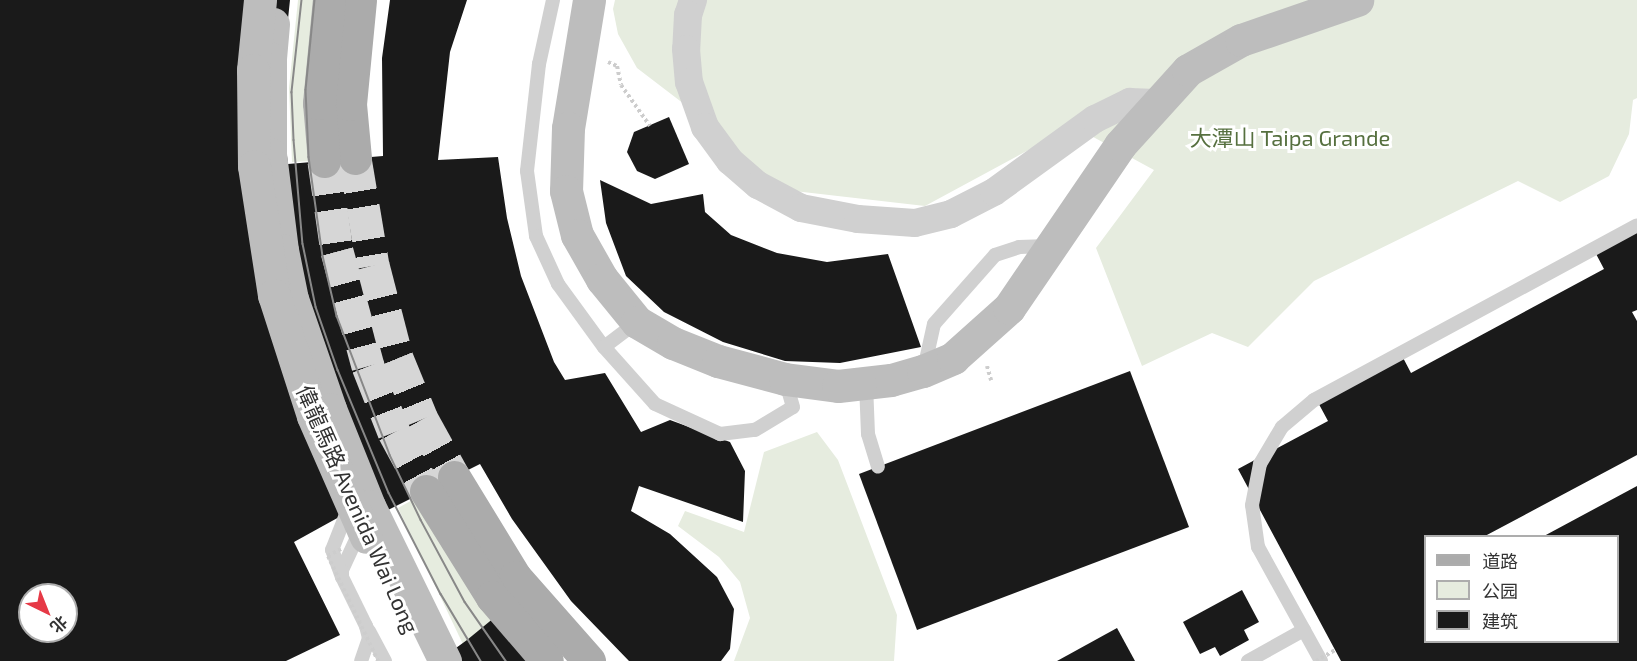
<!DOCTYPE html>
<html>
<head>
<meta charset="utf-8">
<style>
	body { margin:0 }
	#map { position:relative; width:1637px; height:661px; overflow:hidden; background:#fff; font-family:"Exo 2","Noto Sans SC",sans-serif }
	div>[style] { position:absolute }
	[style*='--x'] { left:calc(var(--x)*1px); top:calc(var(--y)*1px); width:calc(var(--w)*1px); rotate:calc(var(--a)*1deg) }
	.green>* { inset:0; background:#e6ecdf }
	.building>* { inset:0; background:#1a1a1a }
	.primary-tunnel>* { height:33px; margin-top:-16.5px; transform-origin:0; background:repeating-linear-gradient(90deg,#d6d6d6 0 33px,transparent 0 49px) }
	.path>* { height:4px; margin-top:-2px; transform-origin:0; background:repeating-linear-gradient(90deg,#cdcdcd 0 3px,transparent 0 6px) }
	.lane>* { height:14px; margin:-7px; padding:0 7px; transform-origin:7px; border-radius:7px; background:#d0d0d0 }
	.street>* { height:28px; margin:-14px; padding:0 14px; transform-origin:14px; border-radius:14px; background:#d0d0d0 }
	.secondary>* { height:33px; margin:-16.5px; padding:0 16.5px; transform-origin:16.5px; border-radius:16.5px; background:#bdbdbd }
	.primary>* { height:33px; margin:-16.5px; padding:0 16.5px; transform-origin:16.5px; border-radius:16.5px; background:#ababab }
	.tram>* { height:1.5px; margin:-0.75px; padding:0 0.75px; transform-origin:0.75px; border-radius:0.75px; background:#888 }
	.path-bridge>* { height:4px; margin-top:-2px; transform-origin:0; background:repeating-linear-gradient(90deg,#cdcdcd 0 3px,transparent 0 6px) }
	.secondary-bridge>* { height:33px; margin:-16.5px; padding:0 16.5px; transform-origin:16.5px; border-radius:16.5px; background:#bdbdbd }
	span { translate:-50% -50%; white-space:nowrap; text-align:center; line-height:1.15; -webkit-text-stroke:6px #fff; paint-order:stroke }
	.park-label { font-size:22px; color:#56703f }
	.street-label { font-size:22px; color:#333 }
	.legend { position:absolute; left:1424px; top:535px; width:195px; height:108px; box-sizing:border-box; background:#fff; border:2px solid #adadad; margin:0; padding:8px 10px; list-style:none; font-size:18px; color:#333 }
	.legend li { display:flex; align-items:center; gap:12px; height:30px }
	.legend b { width:30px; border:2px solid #adadad }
	.north { position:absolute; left:18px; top:583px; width:60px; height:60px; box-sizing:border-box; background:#fff; border:2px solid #adadad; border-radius:50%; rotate:137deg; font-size:16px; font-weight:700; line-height:24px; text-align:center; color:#333 }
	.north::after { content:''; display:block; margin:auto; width:21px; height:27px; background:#e63946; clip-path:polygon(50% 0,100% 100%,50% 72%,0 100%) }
</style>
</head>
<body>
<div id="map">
	<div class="green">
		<div style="clip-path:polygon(298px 0,318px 0,312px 161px,292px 162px,289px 88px)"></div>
		<div style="clip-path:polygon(615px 0,1637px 0,1637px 98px,1633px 100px,1629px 134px,1609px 176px,1560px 202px,1518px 181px,1314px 281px,1248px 347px,1212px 333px,1142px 366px,1096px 248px,1154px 170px,1073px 126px,925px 206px,768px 188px,705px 120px,637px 68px,618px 34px,613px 9px)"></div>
		<div style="clip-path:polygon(817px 432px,838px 460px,897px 615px,894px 661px,734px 661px,750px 618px,740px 582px,719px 557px,678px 526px,685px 511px,744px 532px,764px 452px)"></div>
		<div style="clip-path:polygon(416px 498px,526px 661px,471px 661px,398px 508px)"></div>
	</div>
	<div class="building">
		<div style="clip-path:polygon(evenodd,0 0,290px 0,284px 57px,284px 131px,288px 164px,383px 156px,382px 58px,390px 0,467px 0,450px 52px,438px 160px,498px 157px,507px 218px,521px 276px,554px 362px,565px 380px,605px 373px,641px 432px,670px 420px,730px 442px,745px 471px,743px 522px,639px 486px,631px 511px,670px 534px,717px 577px,734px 609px,730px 649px,721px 661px,629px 661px,571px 601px,512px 519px,480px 464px,348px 530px,341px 516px,294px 542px,340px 635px,286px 661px,0 661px,0 0,30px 595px,66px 595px,66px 631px,30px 631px,30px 595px)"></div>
		<div style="clip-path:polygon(669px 117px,689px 164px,655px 179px,637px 171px,627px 152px,634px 132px)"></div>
		<div style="clip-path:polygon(600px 180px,651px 204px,703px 194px,705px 212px,731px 235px,777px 253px,827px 262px,888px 254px,921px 347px,840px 363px,785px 361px,723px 342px,664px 312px,626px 276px,606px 223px)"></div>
		<div style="clip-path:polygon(1637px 229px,1637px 310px,1632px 312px,1637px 321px,1637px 455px,1485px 536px,1426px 536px,1426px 642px,1618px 642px,1618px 536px,1544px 536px,1637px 486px,1637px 661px,1341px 661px,1238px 469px,1328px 421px,1314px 395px,1399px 350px,1411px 373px,1604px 269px,1595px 252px)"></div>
		<div style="clip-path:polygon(1130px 371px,1189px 527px,917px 630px,859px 474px)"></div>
		<div style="clip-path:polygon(1242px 590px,1259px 622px,1244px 630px,1249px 640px,1220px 656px,1215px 647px,1200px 654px,1183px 622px)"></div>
		<div style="clip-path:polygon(506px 608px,547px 661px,438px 661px,467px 640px)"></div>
		<div style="clip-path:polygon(1117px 628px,1135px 661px,1057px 661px)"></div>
	</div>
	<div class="primary-tunnel">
		<div style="--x:355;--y:158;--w:109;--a:80.5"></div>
		<div style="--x:373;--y:265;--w:96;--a:75.5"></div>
		<div style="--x:397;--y:358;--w:66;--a:67.7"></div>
		<div style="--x:422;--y:419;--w:66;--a:61.1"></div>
		<div style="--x:324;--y:161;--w:91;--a:81.8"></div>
		<div style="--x:337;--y:251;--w:119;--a:74.9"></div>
		<div style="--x:368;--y:366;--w:71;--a:68.5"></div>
		<div style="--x:394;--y:432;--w:67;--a:61.5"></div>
	</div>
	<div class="path">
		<div style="--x:608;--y:62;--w:10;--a:24"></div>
		<div style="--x:617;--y:66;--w:19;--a:78"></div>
		<div style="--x:621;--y:85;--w:50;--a:54.7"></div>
		<div style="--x:987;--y:366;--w:15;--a:74"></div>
	</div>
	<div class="lane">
		<div style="--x:553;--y:0;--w:66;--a:102.3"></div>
		<div style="--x:539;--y:64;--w:108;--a:96.4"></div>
		<div style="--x:527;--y:171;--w:66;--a:82.1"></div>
		<div style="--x:536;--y:236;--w:53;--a:65.4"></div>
		<div style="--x:558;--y:284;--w:78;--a:53.9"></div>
		<div style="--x:604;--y:347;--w:76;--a:48.2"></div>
		<div style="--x:655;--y:404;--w:72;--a:24.8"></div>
		<div style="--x:720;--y:434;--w:35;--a:-7"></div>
		<div style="--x:755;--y:430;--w:44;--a:-31.2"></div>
		<div style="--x:793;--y:407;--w:29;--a:-106"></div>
		<div style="--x:604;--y:347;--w:41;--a:-37.1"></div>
		<div style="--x:924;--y:369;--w:46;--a:-77.5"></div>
		<div style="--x:934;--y:324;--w:92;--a:-48.5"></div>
		<div style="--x:995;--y:255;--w:25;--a:-18"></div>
		<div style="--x:1019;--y:247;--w:30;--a:-2"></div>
		<div style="--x:866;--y:384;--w:50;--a:87.7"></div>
		<div style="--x:868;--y:434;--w:34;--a:73"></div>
		<div style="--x:360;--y:531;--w:43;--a:114.8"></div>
		<div style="--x:342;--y:570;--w:7;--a:90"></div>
		<div style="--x:342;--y:577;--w:55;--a:63.9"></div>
		<div style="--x:366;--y:626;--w:12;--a:76"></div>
		<div style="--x:369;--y:638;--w:24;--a:109"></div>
		<div style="--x:342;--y:577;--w:29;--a:-110"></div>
		<div style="--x:332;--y:550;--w:46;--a:-68.4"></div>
		<div style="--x:369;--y:631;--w:34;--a:62"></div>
		<div style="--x:1248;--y:661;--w:64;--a:-29"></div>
		<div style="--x:1321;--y:661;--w:130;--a:-118.9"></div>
		<div style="--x:1258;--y:547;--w:42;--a:-98.1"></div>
		<div style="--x:1252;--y:505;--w:42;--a:-79"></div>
		<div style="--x:1260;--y:464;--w:43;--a:-59.3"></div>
		<div style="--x:1282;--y:427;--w:42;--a:-40.2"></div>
		<div style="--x:1314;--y:400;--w:367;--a:-28.4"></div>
	</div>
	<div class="street">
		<div style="--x:693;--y:0;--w:16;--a:108"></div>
		<div style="--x:688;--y:15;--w:34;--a:93"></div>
		<div style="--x:686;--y:49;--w:33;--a:85"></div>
		<div style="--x:689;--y:82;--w:48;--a:70.4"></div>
		<div style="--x:705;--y:127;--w:42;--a:53.7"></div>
		<div style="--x:730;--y:161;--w:37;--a:41"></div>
		<div style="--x:758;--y:185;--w:49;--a:28.1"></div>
		<div style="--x:801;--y:208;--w:58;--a:10.9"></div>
		<div style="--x:858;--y:219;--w:57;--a:4"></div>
		<div style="--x:915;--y:223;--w:37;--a:-14"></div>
		<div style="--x:951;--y:214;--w:48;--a:-27.1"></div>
		<div style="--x:994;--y:192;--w:125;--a:-35.9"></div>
		<div style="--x:1095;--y:119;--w:39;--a:-26"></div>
		<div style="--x:1130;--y:102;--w:26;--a:2"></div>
	</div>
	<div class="secondary">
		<div style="--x:589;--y:0;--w:130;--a:99.3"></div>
		<div style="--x:568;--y:128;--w:63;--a:91.8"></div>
		<div style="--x:566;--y:191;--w:45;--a:76"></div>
		<div style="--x:577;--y:235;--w:51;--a:60.4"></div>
		<div style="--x:602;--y:279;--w:55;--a:50.9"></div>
		<div style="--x:637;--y:322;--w:42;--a:30.3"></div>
		<div style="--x:673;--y:343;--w:48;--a:21.8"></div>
		<div style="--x:718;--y:361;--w:69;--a:15"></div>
		<div style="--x:785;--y:379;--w:53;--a:7.5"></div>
		<div style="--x:838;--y:386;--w:53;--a:-6.5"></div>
		<div style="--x:891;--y:380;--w:33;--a:-16"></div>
		<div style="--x:923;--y:371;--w:33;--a:-23"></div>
		<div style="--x:953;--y:358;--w:75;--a:-41.8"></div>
		<div style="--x:1009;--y:308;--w:197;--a:-55.7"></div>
		<div style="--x:1120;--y:145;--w:101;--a:-47.8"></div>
		<div style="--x:1188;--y:70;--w:61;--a:-29.5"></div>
		<div style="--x:1241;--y:40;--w:123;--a:-19"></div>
		<div style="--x:273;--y:24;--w:34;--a:95"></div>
		<div style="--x:270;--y:58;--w:96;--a:90"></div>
		<div style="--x:270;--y:154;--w:97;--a:82.9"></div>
		<div style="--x:282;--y:250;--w:50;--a:78.5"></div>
		<div style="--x:292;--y:299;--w:116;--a:70.9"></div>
		<div style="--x:330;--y:409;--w:105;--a:68.1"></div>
		<div style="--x:369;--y:506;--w:173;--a:63.9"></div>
	</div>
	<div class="primary">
		<div style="--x:355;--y:158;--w:54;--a:-95.3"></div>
		<div style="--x:350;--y:104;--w:104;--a:-84.5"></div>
		<div style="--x:324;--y:161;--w:58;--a:-94.9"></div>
		<div style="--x:319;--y:103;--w:103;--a:-84.5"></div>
		<div style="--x:454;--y:477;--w:117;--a:58.6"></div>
		<div style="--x:515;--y:577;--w:112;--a:48.6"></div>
		<div style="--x:426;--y:491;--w:125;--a:58.1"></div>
		<div style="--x:492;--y:597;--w:84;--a:49.3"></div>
	</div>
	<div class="tram">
		<div style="--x:302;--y:0;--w:93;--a:96.2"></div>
		<div style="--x:292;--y:92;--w:48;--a:87.6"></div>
		<div style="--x:294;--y:140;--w:104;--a:85.1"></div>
		<div style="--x:303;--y:244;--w:64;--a:78.3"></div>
		<div style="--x:316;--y:307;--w:67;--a:70.8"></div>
		<div style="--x:338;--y:370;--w:133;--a:67.5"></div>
		<div style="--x:389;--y:493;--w:114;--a:62.8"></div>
		<div style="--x:441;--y:594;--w:78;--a:59.2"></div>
		<div style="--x:315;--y:0;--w:90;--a:95.7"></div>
		<div style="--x:306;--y:90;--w:67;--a:87.4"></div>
		<div style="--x:309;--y:157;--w:100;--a:82"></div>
		<div style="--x:323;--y:256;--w:62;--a:76.9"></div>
		<div style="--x:337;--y:316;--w:149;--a:69.1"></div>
		<div style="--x:390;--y:455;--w:72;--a:64.5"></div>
		<div style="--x:421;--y:520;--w:93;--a:61.8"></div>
		<div style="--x:465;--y:602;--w:72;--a:55.2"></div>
	</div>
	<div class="path-bridge">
		<div style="--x:341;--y:549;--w:15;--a:152"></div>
		<div style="--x:328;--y:556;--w:116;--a:64.5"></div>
		<div style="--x:1316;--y:661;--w:22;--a:-30"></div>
	</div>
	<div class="secondary-bridge">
		<div style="--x:260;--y:0;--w:70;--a:95.7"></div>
		<div style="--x:253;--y:70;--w:96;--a:89.4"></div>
		<div style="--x:254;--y:166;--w:131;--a:81.2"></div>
		<div style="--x:274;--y:295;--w:127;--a:72.1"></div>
		<div style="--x:313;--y:416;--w:132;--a:66.3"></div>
	</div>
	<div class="park-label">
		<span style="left:1290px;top:138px">大潭山 Taipa Grande</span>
	</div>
	<div class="street-label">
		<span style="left:358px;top:509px;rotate:66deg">偉龍馬路 Avenida Wai Long</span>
	</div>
	<ul class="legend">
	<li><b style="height:8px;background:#ababab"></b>道路</li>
	<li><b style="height:16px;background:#e6ecdf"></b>公园</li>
	<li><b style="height:16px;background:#1a1a1a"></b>建筑</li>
	</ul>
	<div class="north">北</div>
</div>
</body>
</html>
